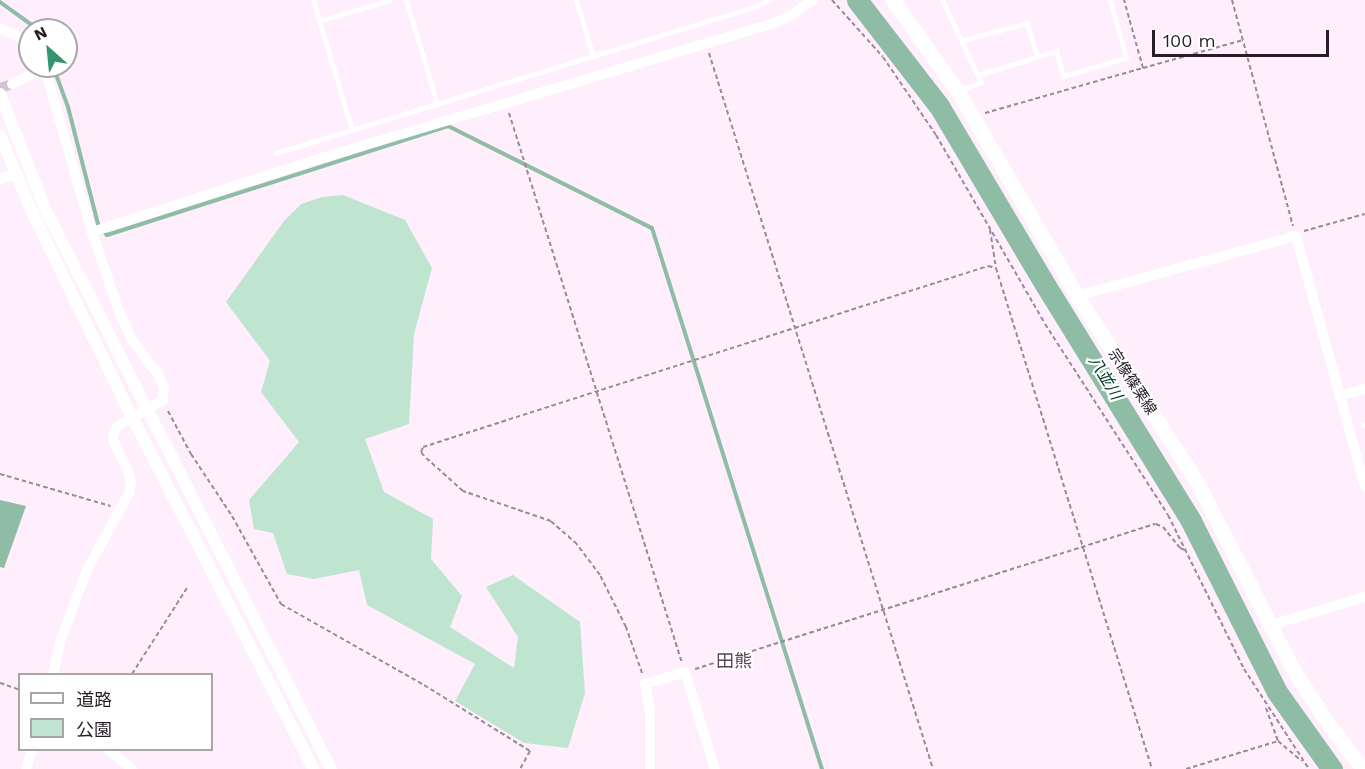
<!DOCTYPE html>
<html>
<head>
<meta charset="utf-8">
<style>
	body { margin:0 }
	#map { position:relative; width:1365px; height:769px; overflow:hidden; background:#ffeefc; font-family:"Work Sans","Noto Sans JP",sans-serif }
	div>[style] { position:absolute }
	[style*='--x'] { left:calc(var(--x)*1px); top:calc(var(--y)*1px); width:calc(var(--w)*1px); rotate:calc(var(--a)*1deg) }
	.green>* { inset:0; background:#bfe5d1 }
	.water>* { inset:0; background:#8ebca5 }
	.stream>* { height:4px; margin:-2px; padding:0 2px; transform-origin:2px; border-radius:2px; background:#8ebca5 }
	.river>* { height:21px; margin:-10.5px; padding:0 10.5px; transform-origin:10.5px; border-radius:10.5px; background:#8ebca5 }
	.minor-tunnel>* { height:10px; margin-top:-5px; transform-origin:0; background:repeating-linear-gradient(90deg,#d4c4d1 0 10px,transparent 0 15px) }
	.path>* { height:2px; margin-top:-1px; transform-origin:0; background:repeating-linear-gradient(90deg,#988a96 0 4.5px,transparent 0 7.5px) }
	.service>* { height:5px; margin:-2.5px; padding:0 2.5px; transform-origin:2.5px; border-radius:2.5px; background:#fff }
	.minor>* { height:10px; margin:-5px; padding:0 5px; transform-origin:5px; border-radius:5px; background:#fff }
	.tertiary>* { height:12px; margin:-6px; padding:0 6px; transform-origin:6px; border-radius:6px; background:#fff }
	.primary>* { height:15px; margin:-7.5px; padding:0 7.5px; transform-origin:7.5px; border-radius:7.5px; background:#fff }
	span { translate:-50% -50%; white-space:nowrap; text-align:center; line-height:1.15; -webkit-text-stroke:4.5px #fff; paint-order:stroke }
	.street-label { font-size:15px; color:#271d26 }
	.water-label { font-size:16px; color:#01412b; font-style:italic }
	.quarter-label { font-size:18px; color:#5a4457 }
	.legend { position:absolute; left:18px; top:673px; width:195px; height:78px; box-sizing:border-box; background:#fff; border:2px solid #a9a5a8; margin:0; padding:8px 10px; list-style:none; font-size:18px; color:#271d26 }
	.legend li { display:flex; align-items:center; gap:12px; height:30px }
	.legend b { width:30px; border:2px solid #a9a5a8 }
	.north { position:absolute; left:18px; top:18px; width:60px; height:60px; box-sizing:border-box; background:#fff; border:2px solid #a9a5a8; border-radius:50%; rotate:333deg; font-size:16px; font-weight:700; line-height:24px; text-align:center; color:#271d26 }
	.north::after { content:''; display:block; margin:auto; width:21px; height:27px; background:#34946d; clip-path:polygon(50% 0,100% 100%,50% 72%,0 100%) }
	.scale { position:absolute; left:1152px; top:30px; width:177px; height:27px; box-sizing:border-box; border:3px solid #271d26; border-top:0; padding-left:8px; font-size:18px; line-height:21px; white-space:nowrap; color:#271d26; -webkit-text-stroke:4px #fff; paint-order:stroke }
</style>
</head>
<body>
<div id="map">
	<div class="green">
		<div style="clip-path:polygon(343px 195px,405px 220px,432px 268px,414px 334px,409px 424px,365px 439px,384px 492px,433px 519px,431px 559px,462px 596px,450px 627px,514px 668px,518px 637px,486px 587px,513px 575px,580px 622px,585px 693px,568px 748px,524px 743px,455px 701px,475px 664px,367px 605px,359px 570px,314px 579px,287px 574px,273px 533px,254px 529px,249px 500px,299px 442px,261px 392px,270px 361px,226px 302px,284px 221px,301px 204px,322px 197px)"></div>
	</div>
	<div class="water">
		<div style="clip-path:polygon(0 500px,26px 506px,4px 568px,0 567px)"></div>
	</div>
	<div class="stream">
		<div style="--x:0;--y:2;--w:48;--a:35.7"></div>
		<div style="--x:53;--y:66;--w:44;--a:69.9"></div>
		<div style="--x:68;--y:107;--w:121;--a:75.6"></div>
		<div style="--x:98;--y:224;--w:14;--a:51"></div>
		<div style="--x:107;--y:235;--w:358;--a:-17.7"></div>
		<div style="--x:448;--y:126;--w:228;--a:26.6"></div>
		<div style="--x:652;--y:228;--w:567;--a:72.56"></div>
	</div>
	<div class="river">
		<div style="--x:857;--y:0;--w:134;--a:52.3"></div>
		<div style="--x:939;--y:106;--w:209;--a:59.3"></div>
		<div style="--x:1046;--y:286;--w:276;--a:58.3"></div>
		<div style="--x:1191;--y:521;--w:191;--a:63.3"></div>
		<div style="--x:1277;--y:692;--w:95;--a:54.5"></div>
	</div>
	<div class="minor-tunnel">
		<div style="--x:0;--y:88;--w:13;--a:-18"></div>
	</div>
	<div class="path">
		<div style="--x:832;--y:0;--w:76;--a:48.2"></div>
		<div style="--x:883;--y:57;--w:94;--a:55.8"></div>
		<div style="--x:936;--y:135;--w:218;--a:60"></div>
		<div style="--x:1045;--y:324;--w:227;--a:57.2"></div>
		<div style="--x:1168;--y:515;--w:172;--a:63.7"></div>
		<div style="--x:1244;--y:669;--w:119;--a:57"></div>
		<div style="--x:1232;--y:0;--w:234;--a:74.9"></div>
		<div style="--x:709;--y:53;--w:750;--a:72.63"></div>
		<div style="--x:1143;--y:68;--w:104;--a:-15.6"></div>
		<div style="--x:509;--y:113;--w:577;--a:72.54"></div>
		<div style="--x:985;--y:113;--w:164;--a:-15.9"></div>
		<div style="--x:1143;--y:68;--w:71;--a:-105.6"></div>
		<div style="--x:990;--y:230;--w:38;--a:81"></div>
		<div style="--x:1304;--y:231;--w:63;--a:-15.6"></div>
		<div style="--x:168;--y:411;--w:49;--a:61.9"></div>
		<div style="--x:191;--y:454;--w:74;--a:56.5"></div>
		<div style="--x:232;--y:516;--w:101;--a:60.9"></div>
		<div style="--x:281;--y:604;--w:164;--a:29.5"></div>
		<div style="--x:424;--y:685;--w:125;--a:31.9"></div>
		<div style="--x:530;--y:751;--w:21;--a:119"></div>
		<div style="--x:0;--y:474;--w:115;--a:16.2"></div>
		<div style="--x:695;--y:669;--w:483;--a:-17.5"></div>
		<div style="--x:1156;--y:524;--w:8;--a:23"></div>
		<div style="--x:1163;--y:527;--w:27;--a:51"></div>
		<div style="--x:1180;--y:548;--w:5;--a:22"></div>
		<div style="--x:642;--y:673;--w:49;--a:-109.2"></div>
		<div style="--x:626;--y:627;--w:58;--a:-116.6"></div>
		<div style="--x:600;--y:575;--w:39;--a:-127"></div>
		<div style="--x:577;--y:544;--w:35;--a:-139"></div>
		<div style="--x:551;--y:521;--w:93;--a:-161.2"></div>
		<div style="--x:463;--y:491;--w:52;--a:-138.1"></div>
		<div style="--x:424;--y:456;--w:5;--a:-127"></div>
		<div style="--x:421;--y:452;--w:5;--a:-68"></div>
		<div style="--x:423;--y:447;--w:593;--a:-17.76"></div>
		<div style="--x:988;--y:266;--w:8;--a:14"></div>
		<div style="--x:996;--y:268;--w:525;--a:72.7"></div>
		<div style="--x:132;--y:674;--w:102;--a:-57.4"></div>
		<div style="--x:0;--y:683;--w:21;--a:19"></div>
		<div style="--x:1266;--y:708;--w:35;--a:70"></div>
		<div style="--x:1278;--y:741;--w:31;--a:40"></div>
		<div style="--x:1186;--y:769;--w:96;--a:-16.9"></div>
	</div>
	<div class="service">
		<div style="--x:313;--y:0;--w:136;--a:73.3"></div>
		<div style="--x:406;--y:0;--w:109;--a:73.4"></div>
		<div style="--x:576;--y:0;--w:59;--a:73.1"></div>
		<div style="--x:942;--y:0;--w:91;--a:64.6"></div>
		<div style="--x:981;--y:82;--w:24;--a:158"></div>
		<div style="--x:319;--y:21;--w:74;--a:-16.5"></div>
		<div style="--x:963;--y:40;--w:66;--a:-14.9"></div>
		<div style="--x:1027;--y:23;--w:34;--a:73"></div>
		<div style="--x:978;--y:75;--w:82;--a:-17.1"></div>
		<div style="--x:1056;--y:51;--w:26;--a:74"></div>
		<div style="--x:1063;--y:76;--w:66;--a:-15.9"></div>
		<div style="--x:1126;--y:58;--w:60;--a:-105.4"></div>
		<div style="--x:276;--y:153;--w:500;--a:-17"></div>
		<div style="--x:754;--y:7;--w:17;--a:-25"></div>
		<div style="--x:1363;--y:425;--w:2;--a:0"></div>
	</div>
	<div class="minor">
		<div style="--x:0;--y:28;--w:33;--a:25"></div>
		<div style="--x:44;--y:66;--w:173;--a:73.9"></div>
		<div style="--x:92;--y:232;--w:84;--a:71.4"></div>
		<div style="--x:119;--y:312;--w:31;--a:65"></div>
		<div style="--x:132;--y:340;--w:43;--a:52.6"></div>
		<div style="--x:158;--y:374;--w:15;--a:67"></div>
		<div style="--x:164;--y:388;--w:12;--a:95"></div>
		<div style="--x:163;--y:400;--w:52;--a:150"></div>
		<div style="--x:118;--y:426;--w:8;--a:120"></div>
		<div style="--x:114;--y:433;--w:7;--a:98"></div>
		<div style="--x:113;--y:440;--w:34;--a:64"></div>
		<div style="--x:128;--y:471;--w:10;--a:73"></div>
		<div style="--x:131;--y:481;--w:12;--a:99"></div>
		<div style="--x:129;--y:493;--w:88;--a:118.6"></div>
		<div style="--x:87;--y:570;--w:74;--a:110.6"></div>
		<div style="--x:61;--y:639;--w:36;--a:103"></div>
		<div style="--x:12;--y:84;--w:37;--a:-26"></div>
		<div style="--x:0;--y:179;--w:16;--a:-18"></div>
		<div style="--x:92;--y:232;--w:224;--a:-17.9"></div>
		<div style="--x:305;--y:163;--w:486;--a:-16.6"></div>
		<div style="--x:771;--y:24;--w:23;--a:-23"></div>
		<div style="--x:792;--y:15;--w:26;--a:-36"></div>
		<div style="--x:1077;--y:296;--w:227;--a:-15.3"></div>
		<div style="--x:1296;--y:236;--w:260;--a:74.6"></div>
		<div style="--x:1339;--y:396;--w:27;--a:-15"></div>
		<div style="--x:1271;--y:625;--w:98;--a:-16.6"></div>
		<div style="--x:108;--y:750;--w:31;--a:38"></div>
		<div style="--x:26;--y:769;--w:20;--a:-72"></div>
		<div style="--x:650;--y:769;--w:57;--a:-90"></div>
		<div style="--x:650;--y:712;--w:28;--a:-100"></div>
		<div style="--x:645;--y:684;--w:42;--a:-16.7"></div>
		<div style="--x:685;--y:672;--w:102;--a:72.8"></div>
	</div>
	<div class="tertiary">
		<div style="--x:0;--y:94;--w:123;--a:68.6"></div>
		<div style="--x:45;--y:209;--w:629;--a:62.95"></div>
		<div style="--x:0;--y:135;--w:86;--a:67.3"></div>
		<div style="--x:33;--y:214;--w:226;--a:64"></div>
		<div style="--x:132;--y:417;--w:396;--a:62.7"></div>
	</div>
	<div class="primary">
		<div style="--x:893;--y:0;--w:113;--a:54.8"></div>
		<div style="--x:958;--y:92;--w:236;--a:59.7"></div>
		<div style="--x:1077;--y:296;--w:221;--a:57.2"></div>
		<div style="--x:1197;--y:482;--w:209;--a:62.9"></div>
		<div style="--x:1292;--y:668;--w:68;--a:57"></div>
		<div style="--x:1329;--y:725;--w:56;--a:52.3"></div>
	</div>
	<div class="street-label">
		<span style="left:1132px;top:382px;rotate:57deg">宗像篠栗線</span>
	</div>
	<div class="water-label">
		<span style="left:1105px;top:378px;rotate:59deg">八並川</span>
	</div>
	<div class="quarter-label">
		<span style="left:734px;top:661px">田熊</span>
	</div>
	<ul class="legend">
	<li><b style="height:8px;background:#fff"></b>道路</li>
	<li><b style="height:16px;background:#bfe5d1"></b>公園</li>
	</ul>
	<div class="north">N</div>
	<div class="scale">100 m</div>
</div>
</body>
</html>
